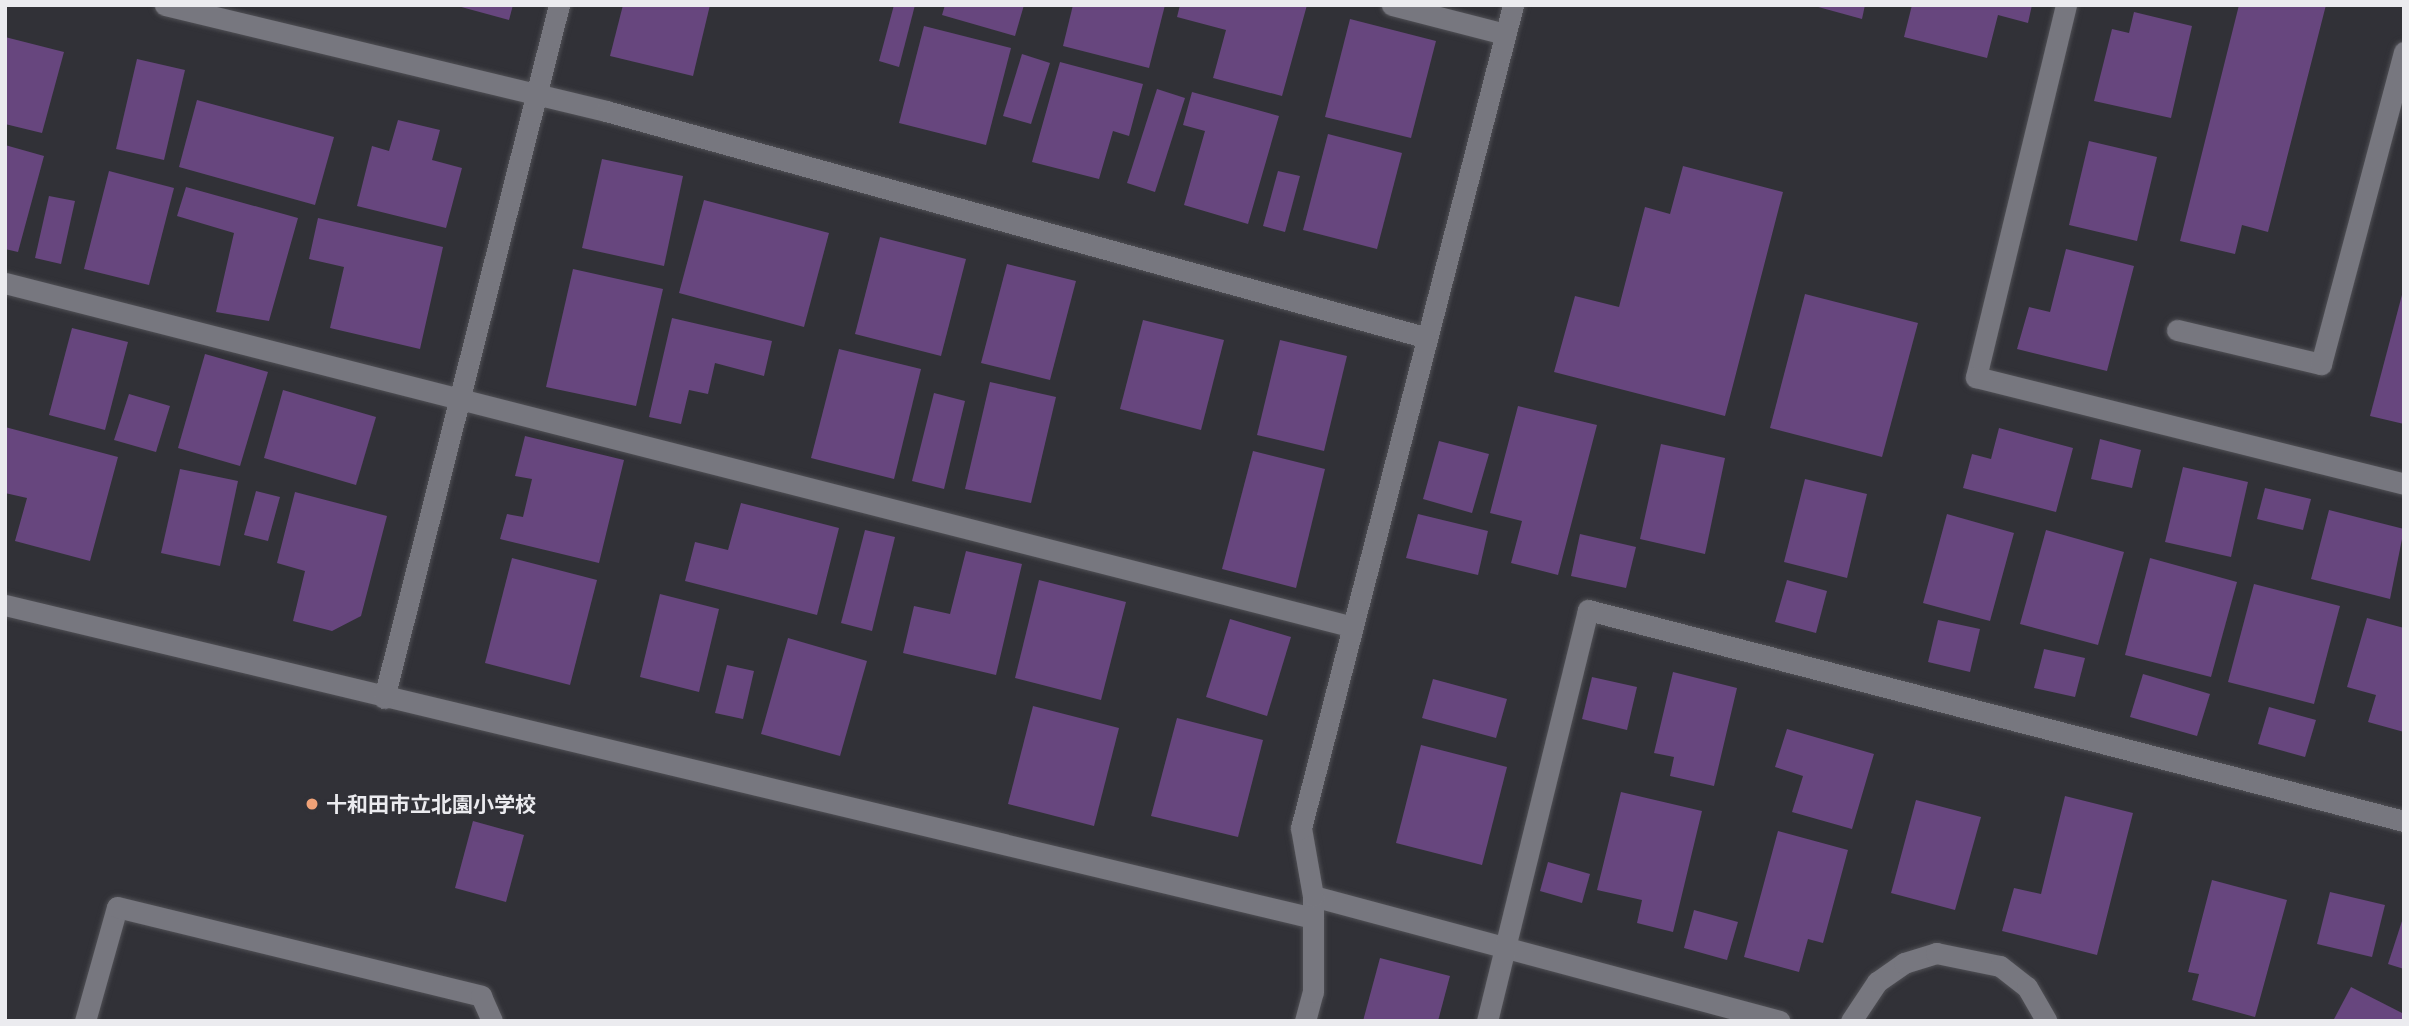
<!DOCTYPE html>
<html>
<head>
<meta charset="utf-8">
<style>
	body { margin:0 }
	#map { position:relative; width:2409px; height:1026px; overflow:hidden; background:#313137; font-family:Quicksand,"Noto Sans JP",sans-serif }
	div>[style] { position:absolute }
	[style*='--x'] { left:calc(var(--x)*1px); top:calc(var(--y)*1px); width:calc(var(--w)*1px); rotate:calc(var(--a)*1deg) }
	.building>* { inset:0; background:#67467e }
	.roads { filter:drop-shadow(0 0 2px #505055) drop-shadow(0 0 2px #505055) }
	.lane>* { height:21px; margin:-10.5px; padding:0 10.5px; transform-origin:10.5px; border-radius:10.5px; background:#77777f }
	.street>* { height:21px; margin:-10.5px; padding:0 10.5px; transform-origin:10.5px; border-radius:10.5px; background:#77777f }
	.dots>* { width:19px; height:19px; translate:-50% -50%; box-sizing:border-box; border:4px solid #313137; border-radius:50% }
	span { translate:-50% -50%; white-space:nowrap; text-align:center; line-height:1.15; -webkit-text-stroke:5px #313137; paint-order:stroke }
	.poi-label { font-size:21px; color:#ebebef; font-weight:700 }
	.left { translate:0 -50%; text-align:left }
	.frame { position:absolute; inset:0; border:7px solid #ebebef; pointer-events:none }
</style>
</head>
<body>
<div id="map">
	<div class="building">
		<div style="clip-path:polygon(454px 5px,513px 5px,509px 20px)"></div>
		<div style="clip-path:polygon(623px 5px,710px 5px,693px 76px,610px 56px)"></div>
		<div style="clip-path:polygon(894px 5px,915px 5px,899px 67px,879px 61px)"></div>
		<div style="clip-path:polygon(945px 5px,1024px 5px,1015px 36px,942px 15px)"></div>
		<div style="clip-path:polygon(1073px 5px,1165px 5px,1149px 68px,1063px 46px)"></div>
		<div style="clip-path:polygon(1180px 5px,1307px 5px,1282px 96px,1213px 78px,1226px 30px,1177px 17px)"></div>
		<div style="clip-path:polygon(1811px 5px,1865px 5px,1862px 19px)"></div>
		<div style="clip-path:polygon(1912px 5px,2032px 5px,2028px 23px,1998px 15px,1987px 58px,1904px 37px)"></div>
		<div style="clip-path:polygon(2239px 5px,2326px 5px,2268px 232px,2242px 225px,2235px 254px,2180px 241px)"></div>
		<div style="clip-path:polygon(2134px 12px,2192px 26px,2171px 118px,2094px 101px,2112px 29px,2129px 33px)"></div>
		<div style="clip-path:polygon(1350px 19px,1436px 41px,1411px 138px,1325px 117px)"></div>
		<div style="clip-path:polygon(924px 26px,1011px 48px,986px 145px,899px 123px)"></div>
		<div style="clip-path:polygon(5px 37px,64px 52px,42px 133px,5px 124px)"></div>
		<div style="clip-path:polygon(1022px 54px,1050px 63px,1031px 124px,1003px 116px)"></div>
		<div style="clip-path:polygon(137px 59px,185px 70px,164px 160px,116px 149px)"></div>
		<div style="clip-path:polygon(1060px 62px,1143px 84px,1129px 136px,1113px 131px,1099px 179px,1032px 162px)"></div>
		<div style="clip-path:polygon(1157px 89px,1185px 98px,1155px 192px,1127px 183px)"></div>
		<div style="clip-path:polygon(1192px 92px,1279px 116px,1248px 224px,1184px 205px,1205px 131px,1183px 125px)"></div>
		<div style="clip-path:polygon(197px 100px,334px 137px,315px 205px,179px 167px)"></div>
		<div style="clip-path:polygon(398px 120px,440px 130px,432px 160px,462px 168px,446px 228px,357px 206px,372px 146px,389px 151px)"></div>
		<div style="clip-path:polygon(1328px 134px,1402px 153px,1377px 249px,1303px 230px)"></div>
		<div style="clip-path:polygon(2089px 141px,2157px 157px,2137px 241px,2069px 225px)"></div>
		<div style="clip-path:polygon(5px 145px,44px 156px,18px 252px,5px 249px)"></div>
		<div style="clip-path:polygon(602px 159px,683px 176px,664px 266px,582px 248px)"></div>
		<div style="clip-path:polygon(1683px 166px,1783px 192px,1725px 416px,1554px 372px,1575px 296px,1619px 307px,1645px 207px,1670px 214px)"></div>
		<div style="clip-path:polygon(109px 171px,174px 188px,149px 285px,84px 269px)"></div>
		<div style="clip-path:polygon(1278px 171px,1300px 176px,1285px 232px,1263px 226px)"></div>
		<div style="clip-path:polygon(186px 187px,298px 218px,269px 321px,216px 312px,234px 233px,177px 216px)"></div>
		<div style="clip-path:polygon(49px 196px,75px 201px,61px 264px,35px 258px)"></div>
		<div style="clip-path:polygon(704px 200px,829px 233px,804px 327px,679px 293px)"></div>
		<div style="clip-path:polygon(318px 218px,443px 247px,420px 349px,330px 328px,344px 267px,309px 259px)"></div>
		<div style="clip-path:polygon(880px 237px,966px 259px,941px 356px,855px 334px)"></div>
		<div style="clip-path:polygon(2066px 249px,2134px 266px,2107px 371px,2017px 349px,2029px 307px,2050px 312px)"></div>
		<div style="clip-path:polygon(1007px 264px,1076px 281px,1050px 380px,981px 363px)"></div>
		<div style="clip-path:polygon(573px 269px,663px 289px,636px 406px,546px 387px)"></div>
		<div style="clip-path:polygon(2403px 291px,2404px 291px,2404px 424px,2370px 416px)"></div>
		<div style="clip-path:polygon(1805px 294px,1918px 323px,1882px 457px,1770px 428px)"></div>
		<div style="clip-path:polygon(672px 318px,772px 341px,764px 376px,715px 363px,708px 394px,689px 390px,681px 424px,649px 417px)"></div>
		<div style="clip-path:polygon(1143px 320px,1224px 340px,1201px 430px,1120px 409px)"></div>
		<div style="clip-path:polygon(72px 328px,128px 342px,105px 430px,49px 415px)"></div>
		<div style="clip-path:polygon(1280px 340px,1347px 356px,1324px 451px,1257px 435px)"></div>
		<div style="clip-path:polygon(839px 349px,921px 369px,894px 479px,811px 458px)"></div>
		<div style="clip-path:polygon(205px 354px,268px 372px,240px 466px,178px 448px)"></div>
		<div style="clip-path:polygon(990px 382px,1056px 397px,1031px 503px,965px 489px)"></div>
		<div style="clip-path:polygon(283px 390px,376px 417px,356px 485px,264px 458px)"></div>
		<div style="clip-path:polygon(934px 393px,965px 401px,944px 489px,912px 481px)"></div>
		<div style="clip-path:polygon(129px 394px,170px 406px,156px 452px,114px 440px)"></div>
		<div style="clip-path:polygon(1518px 406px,1597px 425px,1558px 575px,1511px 563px,1522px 521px,1490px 513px)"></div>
		<div style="clip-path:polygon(5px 427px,118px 457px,90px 561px,15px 541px,27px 498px,5px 493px)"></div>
		<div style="clip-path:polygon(1999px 428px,2073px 448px,2056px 512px,1963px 488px,1972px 454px,1991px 459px)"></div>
		<div style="clip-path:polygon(525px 436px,624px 460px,599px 563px,500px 539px,507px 514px,523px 517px,532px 479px,515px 476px)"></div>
		<div style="clip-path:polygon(2100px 439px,2141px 450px,2132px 488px,2091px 479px)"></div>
		<div style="clip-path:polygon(1439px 441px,1489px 454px,1472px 513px,1423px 499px)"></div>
		<div style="clip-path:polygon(1661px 444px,1725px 458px,1705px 554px,1640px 539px)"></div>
		<div style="clip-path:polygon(1253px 451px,1325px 469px,1296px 588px,1222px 569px)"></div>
		<div style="clip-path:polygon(2183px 467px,2248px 482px,2231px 557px,2165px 542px)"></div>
		<div style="clip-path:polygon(180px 469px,238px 481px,220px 566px,161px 553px)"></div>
		<div style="clip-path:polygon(1805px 479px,1867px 494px,1847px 578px,1784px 562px)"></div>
		<div style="clip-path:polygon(2265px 488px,2311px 499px,2303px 530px,2257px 519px)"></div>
		<div style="clip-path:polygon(256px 491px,280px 497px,268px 541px,244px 535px)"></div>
		<div style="clip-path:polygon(295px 492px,387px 516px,361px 616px,332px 631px,293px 621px,305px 571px,277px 563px)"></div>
		<div style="clip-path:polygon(741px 503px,839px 528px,817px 615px,685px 581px,695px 542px,728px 550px)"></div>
		<div style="clip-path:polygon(2329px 510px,2404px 529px,2390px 599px,2311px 579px)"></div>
		<div style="clip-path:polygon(1418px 514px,1488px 531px,1478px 575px,1406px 558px)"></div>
		<div style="clip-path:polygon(1947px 514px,2014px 533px,1990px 621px,1923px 603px)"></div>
		<div style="clip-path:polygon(865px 530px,895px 537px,872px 631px,841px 623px)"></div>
		<div style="clip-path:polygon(2046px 530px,2124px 552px,2098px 645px,2020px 624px)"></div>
		<div style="clip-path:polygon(1580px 534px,1636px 547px,1626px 588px,1571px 576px)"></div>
		<div style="clip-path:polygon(966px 551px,1022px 564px,996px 675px,903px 653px,914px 606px,950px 614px)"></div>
		<div style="clip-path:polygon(512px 558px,597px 580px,570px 685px,485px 663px)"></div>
		<div style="clip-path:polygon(2150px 558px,2237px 582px,2211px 677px,2125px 655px)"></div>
		<div style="clip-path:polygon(1039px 580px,1126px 602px,1101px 700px,1015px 678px)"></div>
		<div style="clip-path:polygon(1787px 580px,1827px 591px,1816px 633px,1775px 622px)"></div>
		<div style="clip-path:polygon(2254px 584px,2340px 606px,2314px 704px,2228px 682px)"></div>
		<div style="clip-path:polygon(660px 594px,719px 609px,699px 692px,640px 677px)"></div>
		<div style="clip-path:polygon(2367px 618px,2404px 628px,2404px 732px,2368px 722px,2376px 695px,2347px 687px)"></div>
		<div style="clip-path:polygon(1230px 619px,1291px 637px,1267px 716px,1206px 697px)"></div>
		<div style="clip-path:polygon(1938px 620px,1980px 629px,1970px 672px,1928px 662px)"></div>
		<div style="clip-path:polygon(788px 638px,867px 661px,840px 756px,761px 734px)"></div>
		<div style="clip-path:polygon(2044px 649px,2085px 658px,2075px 697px,2034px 688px)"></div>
		<div style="clip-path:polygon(727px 665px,754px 671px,743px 719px,715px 713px)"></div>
		<div style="clip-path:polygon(1673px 672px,1737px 688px,1714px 786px,1670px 776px,1674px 757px,1654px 753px)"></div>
		<div style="clip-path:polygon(2143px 674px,2210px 694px,2197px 736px,2130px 717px)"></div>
		<div style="clip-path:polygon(1592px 677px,1637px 687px,1627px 730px,1582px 719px)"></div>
		<div style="clip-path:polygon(1433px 679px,1507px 699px,1496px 738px,1422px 718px)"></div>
		<div style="clip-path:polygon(1033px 706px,1119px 728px,1094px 826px,1008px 804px)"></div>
		<div style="clip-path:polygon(2269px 707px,2316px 720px,2305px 757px,2258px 744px)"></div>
		<div style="clip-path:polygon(1177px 718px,1263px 740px,1238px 837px,1151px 816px)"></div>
		<div style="clip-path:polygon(1787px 729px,1874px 754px,1852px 829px,1792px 812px,1803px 776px,1775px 767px)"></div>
		<div style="clip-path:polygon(1421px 745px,1507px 767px,1482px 865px,1396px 843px)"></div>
		<div style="clip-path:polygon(1621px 792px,1702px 811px,1673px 932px,1637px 923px,1642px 900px,1597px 890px)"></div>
		<div style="clip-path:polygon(2065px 796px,2133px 813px,2097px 955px,2002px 931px,2014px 888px,2041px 894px)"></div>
		<div style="clip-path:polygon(1916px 800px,1981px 817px,1955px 910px,1891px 893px)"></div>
		<div style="clip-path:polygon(473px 821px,524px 835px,506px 902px,455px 888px)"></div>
		<div style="clip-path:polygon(1778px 831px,1848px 850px,1823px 943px,1808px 939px,1799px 972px,1744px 957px)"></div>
		<div style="clip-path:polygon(1548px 862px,1590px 874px,1582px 903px,1540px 891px)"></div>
		<div style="clip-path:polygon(2212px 880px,2287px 900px,2255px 1017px,2192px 1000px,2199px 974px,2188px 972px)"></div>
		<div style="clip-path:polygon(2330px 892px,2385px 905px,2372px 957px,2317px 944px)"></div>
		<div style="clip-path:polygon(1694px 910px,1738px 922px,1727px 960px,1684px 948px)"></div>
		<div style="clip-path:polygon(2404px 915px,2404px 969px,2388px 964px)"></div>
		<div style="clip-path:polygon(1380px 958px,1450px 976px,1438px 1021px,1363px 1021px)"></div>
		<div style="clip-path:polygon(2351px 987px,2404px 1014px,2404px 1021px,2333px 1021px)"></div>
	</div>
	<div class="roads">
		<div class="lane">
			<div style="--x:2177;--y:330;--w:148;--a:13.3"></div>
			<div style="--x:2321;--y:364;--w:323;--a:-75.1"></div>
			<div style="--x:85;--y:1021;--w:118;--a:-74.3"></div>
			<div style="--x:117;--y:907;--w:375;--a:13.7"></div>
			<div style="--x:481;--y:996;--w:27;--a:66"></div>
		</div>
		<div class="street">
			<div style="--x:165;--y:5;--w:454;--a:13.5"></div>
			<div style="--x:606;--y:111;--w:849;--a:15.44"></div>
			<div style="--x:1392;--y:5;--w:117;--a:14.4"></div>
			<div style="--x:2066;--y:5;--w:383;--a:103.6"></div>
			<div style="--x:1976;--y:377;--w:441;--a:14"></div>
			<div style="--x:5;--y:283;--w:1388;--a:14.31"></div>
			<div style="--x:5;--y:605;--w:1345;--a:13.46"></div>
			<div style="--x:384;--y:698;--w:715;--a:-75.83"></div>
			<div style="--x:1313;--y:896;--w:483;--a:15"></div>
			<div style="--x:1305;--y:1021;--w:30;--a:-75"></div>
			<div style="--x:1313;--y:992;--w:96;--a:-90"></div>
			<div style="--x:1313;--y:896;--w:69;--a:-100"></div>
			<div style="--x:1301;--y:828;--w:850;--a:-75.55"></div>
			<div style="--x:1487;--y:1021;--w:423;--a:-76.2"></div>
			<div style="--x:1588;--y:610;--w:843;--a:14.5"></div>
			<div style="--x:1851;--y:1021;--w:47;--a:-56.3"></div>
			<div style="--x:1877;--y:982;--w:33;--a:-35"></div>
			<div style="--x:1904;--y:963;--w:34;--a:-17"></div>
			<div style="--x:1936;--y:953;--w:65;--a:11.5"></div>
			<div style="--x:2000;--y:966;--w:34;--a:38"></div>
			<div style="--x:2027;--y:987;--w:39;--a:60"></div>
		</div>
	</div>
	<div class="dots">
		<div style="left:312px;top:804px;background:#f0a278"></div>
	</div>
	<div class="poi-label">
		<span class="left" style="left:326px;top:804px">十和田市立北園小学校</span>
	</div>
	<div class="frame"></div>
</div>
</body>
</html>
